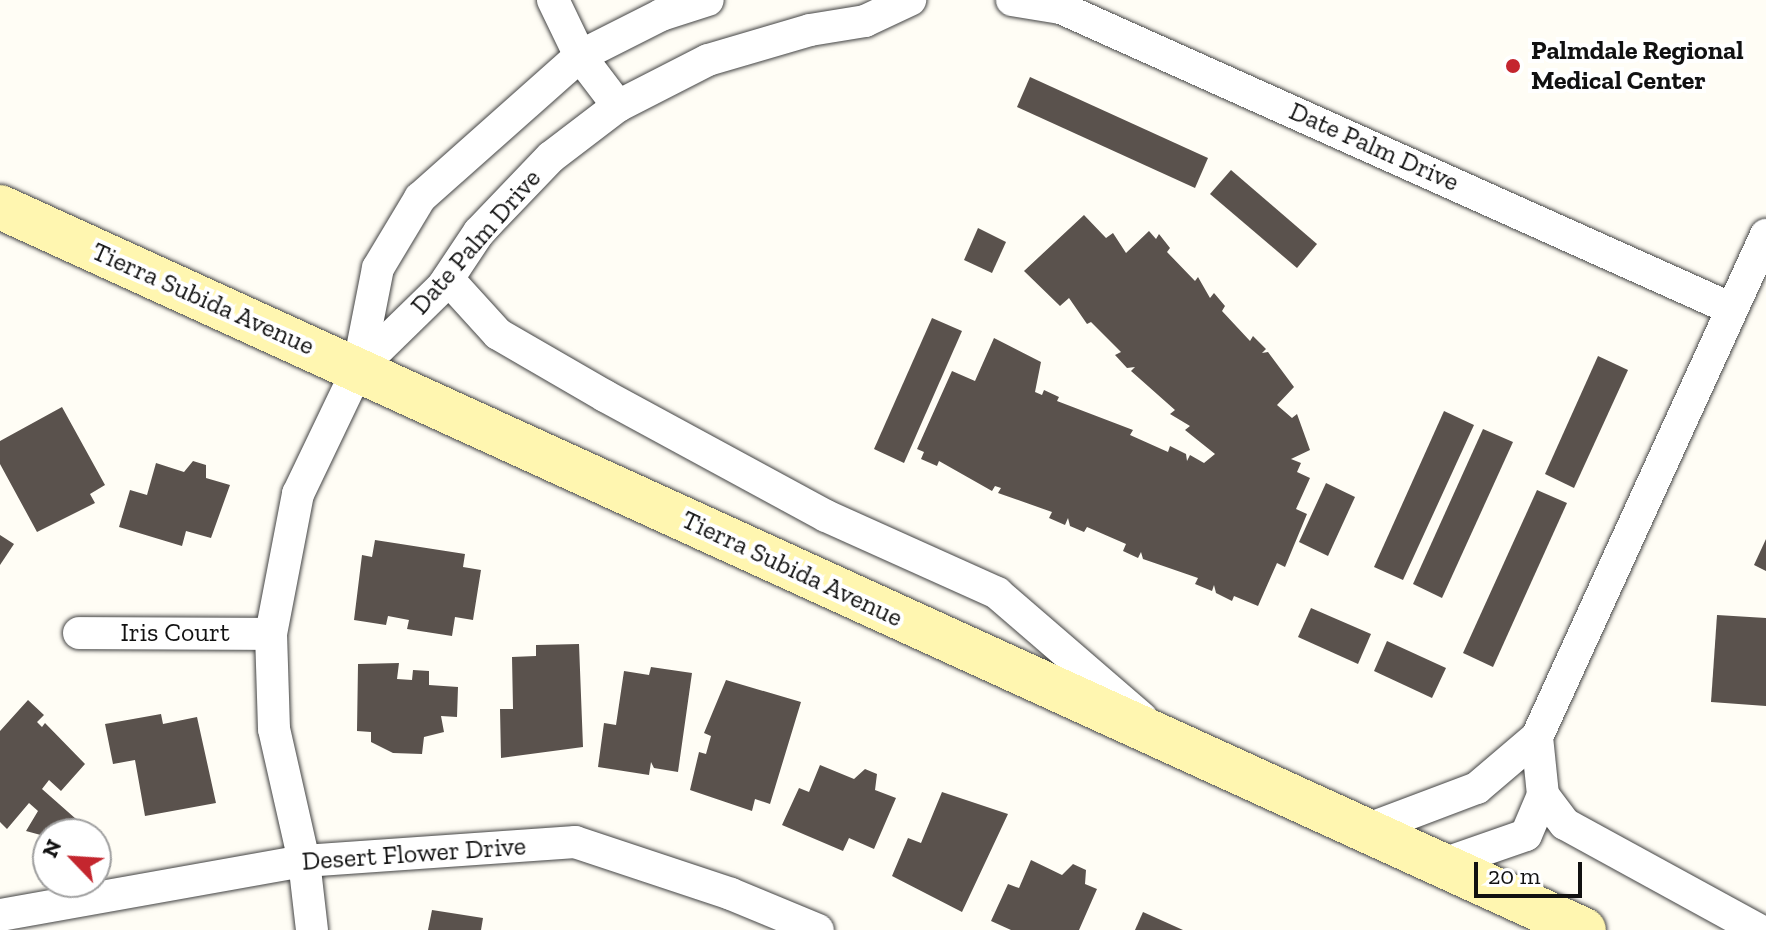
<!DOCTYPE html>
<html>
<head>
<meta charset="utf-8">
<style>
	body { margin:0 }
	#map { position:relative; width:1766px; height:930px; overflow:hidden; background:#fffdf5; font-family:"Zilla Slab",serif }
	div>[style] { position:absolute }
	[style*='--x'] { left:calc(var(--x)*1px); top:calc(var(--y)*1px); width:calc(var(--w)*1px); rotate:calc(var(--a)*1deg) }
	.building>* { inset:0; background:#5a524d }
	.roads { filter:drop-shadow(0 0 2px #444) drop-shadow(0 0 2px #444) }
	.street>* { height:32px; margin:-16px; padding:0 16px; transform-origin:16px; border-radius:16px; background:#fff }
	.secondary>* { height:44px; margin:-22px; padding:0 22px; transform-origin:22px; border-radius:22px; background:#fff6b0 }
	.dots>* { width:22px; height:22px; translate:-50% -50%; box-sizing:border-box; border:4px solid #fff; border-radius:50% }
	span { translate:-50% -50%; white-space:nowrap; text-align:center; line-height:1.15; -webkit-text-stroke:8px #fff; paint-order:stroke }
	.poi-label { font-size:26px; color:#111; font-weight:700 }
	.left { translate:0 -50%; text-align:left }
	.street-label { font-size:26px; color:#111 }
	.north { position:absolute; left:32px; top:818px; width:80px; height:80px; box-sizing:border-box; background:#fff; border:2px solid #a0a0a0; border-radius:50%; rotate:295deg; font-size:22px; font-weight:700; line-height:32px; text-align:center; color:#111 }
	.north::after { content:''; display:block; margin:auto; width:28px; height:36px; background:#c4262e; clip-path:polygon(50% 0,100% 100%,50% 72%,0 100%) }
	.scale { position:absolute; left:1474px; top:862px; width:108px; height:36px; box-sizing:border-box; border:4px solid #111; border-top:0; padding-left:10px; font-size:24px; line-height:28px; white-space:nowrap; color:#111; -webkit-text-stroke:6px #fff; paint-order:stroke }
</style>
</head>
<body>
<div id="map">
	<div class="building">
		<div style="clip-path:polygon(1030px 77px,1208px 158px,1195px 188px,1017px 107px)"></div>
		<div style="clip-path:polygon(1231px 170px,1317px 244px,1297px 268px,1210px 194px)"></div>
		<div style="clip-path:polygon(1084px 215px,1106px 238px,1113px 233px,1126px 253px,1149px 231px,1156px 239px,1159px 234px,1170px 248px,1167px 252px,1195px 281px,1198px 277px,1210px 298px,1214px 293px,1225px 306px,1222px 311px,1250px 341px,1253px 336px,1266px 349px,1262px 353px,1268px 352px,1294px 387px,1277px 405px,1292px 418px,1297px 414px,1310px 450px,1291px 459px,1301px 463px,1297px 472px,1310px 478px,1296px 509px,1307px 514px,1285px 567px,1277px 563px,1258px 606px,1234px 596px,1232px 601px,1216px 593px,1214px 585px,1212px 591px,1195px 584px,1198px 578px,1143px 559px,1141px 552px,1138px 558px,1123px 551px,1126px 544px,1087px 527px,1084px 532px,1070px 526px,1068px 518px,1065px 525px,1049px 518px,1052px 512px,998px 493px,1001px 488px,995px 486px,992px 491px,939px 461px,937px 466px,921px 459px,924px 452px,917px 449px,952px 371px,975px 381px,994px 338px,1041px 362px,1035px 392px,1042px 395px,1044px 390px,1059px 397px,1057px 401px,1133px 430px,1130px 435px,1168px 452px,1170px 446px,1186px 454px,1187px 461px,1190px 455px,1204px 463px,1215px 454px,1185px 430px,1190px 426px,1170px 414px,1175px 410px,1131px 371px,1135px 367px,1127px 368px,1115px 355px,1121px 352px,1091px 322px,1087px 324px,1069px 298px,1060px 306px,1024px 271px)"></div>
		<div style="clip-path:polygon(978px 228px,1006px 242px,992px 273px,964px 260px)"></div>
		<div style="clip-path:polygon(932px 318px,962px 331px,904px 463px,874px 449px)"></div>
		<div style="clip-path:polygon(1598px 356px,1628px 370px,1574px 488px,1545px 474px)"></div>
		<div style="clip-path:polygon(62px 407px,105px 485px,90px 494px,95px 503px,37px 532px,0 464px,0 441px)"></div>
		<div style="clip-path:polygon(1444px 411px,1474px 425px,1403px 580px,1374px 567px)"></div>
		<div style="clip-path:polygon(1483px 429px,1513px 442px,1442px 598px,1413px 584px)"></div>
		<div style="clip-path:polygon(193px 461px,206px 465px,206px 478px,230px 485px,211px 538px,186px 531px,182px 546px,119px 527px,130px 490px,147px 495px,156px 463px,184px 472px)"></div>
		<div style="clip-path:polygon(1326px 483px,1355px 497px,1328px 556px,1299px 542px)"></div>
		<div style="clip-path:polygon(1537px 490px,1567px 503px,1493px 667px,1463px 653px)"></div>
		<div style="clip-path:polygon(0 535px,14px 544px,0 565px)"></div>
		<div style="clip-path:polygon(1766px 539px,1766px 571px,1754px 565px)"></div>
		<div style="clip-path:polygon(375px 540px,465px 554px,463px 567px,481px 570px,473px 620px,455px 617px,452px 636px,407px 629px,409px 620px,388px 616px,386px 625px,354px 620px,362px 555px,372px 557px)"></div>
		<div style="clip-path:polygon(1311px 608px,1371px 634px,1358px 664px,1298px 637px)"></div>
		<div style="clip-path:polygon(1717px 615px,1766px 618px,1766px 706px,1711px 702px)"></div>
		<div style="clip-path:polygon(1387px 641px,1446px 668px,1432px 698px,1374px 671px)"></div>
		<div style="clip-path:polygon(579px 644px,583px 747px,501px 758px,500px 709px,513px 709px,512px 657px,536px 656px,536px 645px)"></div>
		<div style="clip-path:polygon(399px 663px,397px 679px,412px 680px,413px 670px,429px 671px,429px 685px,458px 687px,457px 717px,441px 716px,444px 732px,424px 737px,422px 754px,393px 753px,371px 742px,371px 732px,357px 731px,358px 664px)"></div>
		<div style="clip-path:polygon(651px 667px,692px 673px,678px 772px,654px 768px,651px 762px,649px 775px,598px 767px,604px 723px,616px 725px,624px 671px,649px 675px)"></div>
		<div style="clip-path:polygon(726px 680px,801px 702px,770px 804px,755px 799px,752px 811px,690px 790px,699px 752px,706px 754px,711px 736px,704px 733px)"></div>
		<div style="clip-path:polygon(28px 700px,44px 715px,37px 722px,42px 727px,45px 723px,85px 764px,61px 791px,49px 780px,42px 789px,76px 819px,62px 834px,48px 837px,26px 831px,38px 811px,29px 803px,7px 829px,0 822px,0 731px)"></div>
		<div style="clip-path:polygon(161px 714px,163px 724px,197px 717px,216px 803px,145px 816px,135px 760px,113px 764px,105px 724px)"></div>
		<div style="clip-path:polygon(820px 765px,854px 779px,865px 769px,877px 774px,875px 790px,896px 798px,874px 849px,849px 838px,843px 851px,782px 825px,799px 788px,809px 792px)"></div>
		<div style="clip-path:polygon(942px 792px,1008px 814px,962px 912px,892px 876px,908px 838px,921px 843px)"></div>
		<div style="clip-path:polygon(1031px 860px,1062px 875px,1073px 864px,1086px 870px,1085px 884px,1097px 889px,1079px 930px,1011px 930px,991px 921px,1008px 884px,1019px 888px)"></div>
		<div style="clip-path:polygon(432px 910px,483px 918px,481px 930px,428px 930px)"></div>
		<div style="clip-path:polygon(1143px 912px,1183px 930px,1135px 930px)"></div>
	</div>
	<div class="roads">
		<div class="street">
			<div style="--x:553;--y:0;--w:62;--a:64.3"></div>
			<div style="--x:580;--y:56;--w:63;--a:52.8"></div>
			<div style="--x:1012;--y:0;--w:50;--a:9.3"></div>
			<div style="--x:1061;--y:8;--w:735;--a:24.16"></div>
			<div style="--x:448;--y:279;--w:74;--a:47.7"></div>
			<div style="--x:498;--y:334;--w:124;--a:30.1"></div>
			<div style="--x:605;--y:396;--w:251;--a:28.5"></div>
			<div style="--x:826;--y:516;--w:188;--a:24.2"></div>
			<div style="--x:997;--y:593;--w:191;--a:40.8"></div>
			<div style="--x:358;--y:369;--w:119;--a:-44.3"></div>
			<div style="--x:443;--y:286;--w:65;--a:-56.3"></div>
			<div style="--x:479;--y:232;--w:104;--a:-46.2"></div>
			<div style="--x:551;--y:157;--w:84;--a:-37.3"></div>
			<div style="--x:618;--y:106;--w:101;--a:-27.1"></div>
			<div style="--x:708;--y:60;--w:106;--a:-16.4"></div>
			<div style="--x:810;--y:30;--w:56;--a:-9.3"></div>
			<div style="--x:865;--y:21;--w:50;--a:-25"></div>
			<div style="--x:79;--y:633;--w:192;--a:0.3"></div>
			<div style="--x:1543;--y:795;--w:36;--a:53"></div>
			<div style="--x:1565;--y:824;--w:221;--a:28.7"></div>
			<div style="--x:1363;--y:831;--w:122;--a:-20.7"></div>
			<div style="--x:1477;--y:788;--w:79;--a:-40.4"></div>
			<div style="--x:1537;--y:737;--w:552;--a:-65.48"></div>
			<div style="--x:1437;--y:866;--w:94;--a:-19.2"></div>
			<div style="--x:1526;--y:835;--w:43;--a:-67"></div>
			<div style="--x:1543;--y:795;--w:58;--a:-95.9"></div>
			<div style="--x:0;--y:915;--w:309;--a:-10.1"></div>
			<div style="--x:304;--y:861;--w:272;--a:-4"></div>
			<div style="--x:575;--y:842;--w:164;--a:18.4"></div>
			<div style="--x:731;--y:894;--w:94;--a:22.5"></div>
			<div style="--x:312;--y:930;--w:69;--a:-96.6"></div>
			<div style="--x:304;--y:861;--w:135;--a:-102.8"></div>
			<div style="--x:274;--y:729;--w:95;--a:-91.8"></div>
			<div style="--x:271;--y:634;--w:143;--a:-79.1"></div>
			<div style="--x:298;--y:494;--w:139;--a:-64.4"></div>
			<div style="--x:358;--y:369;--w:103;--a:-78.8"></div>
			<div style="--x:378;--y:268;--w:82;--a:-59"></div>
			<div style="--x:420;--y:198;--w:214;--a:-41.6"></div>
			<div style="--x:580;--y:56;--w:91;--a:-26.8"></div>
			<div style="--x:661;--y:15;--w:49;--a:-17.7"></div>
		</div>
		<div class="secondary">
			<div style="--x:0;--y:207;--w:1741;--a:24.53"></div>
		</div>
	</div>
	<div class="dots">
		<div style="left:1513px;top:66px;background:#c4262e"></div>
	</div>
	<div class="poi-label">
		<span class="left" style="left:1531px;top:66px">Palmdale Regional<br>Medical Center</span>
	</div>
	<div class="street-label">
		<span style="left:1374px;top:147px;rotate:24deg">Date Palm Drive</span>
		<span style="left:476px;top:242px;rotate:-49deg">Date Palm Drive</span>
		<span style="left:203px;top:299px;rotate:24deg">Tierra Subida Avenue</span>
		<span style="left:792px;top:569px;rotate:25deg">Tierra Subida Avenue</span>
		<span style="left:175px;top:633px">Iris Court</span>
		<span style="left:414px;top:854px;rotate:-4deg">Desert Flower Drive</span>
	</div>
	<div class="north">N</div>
	<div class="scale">20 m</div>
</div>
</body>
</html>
